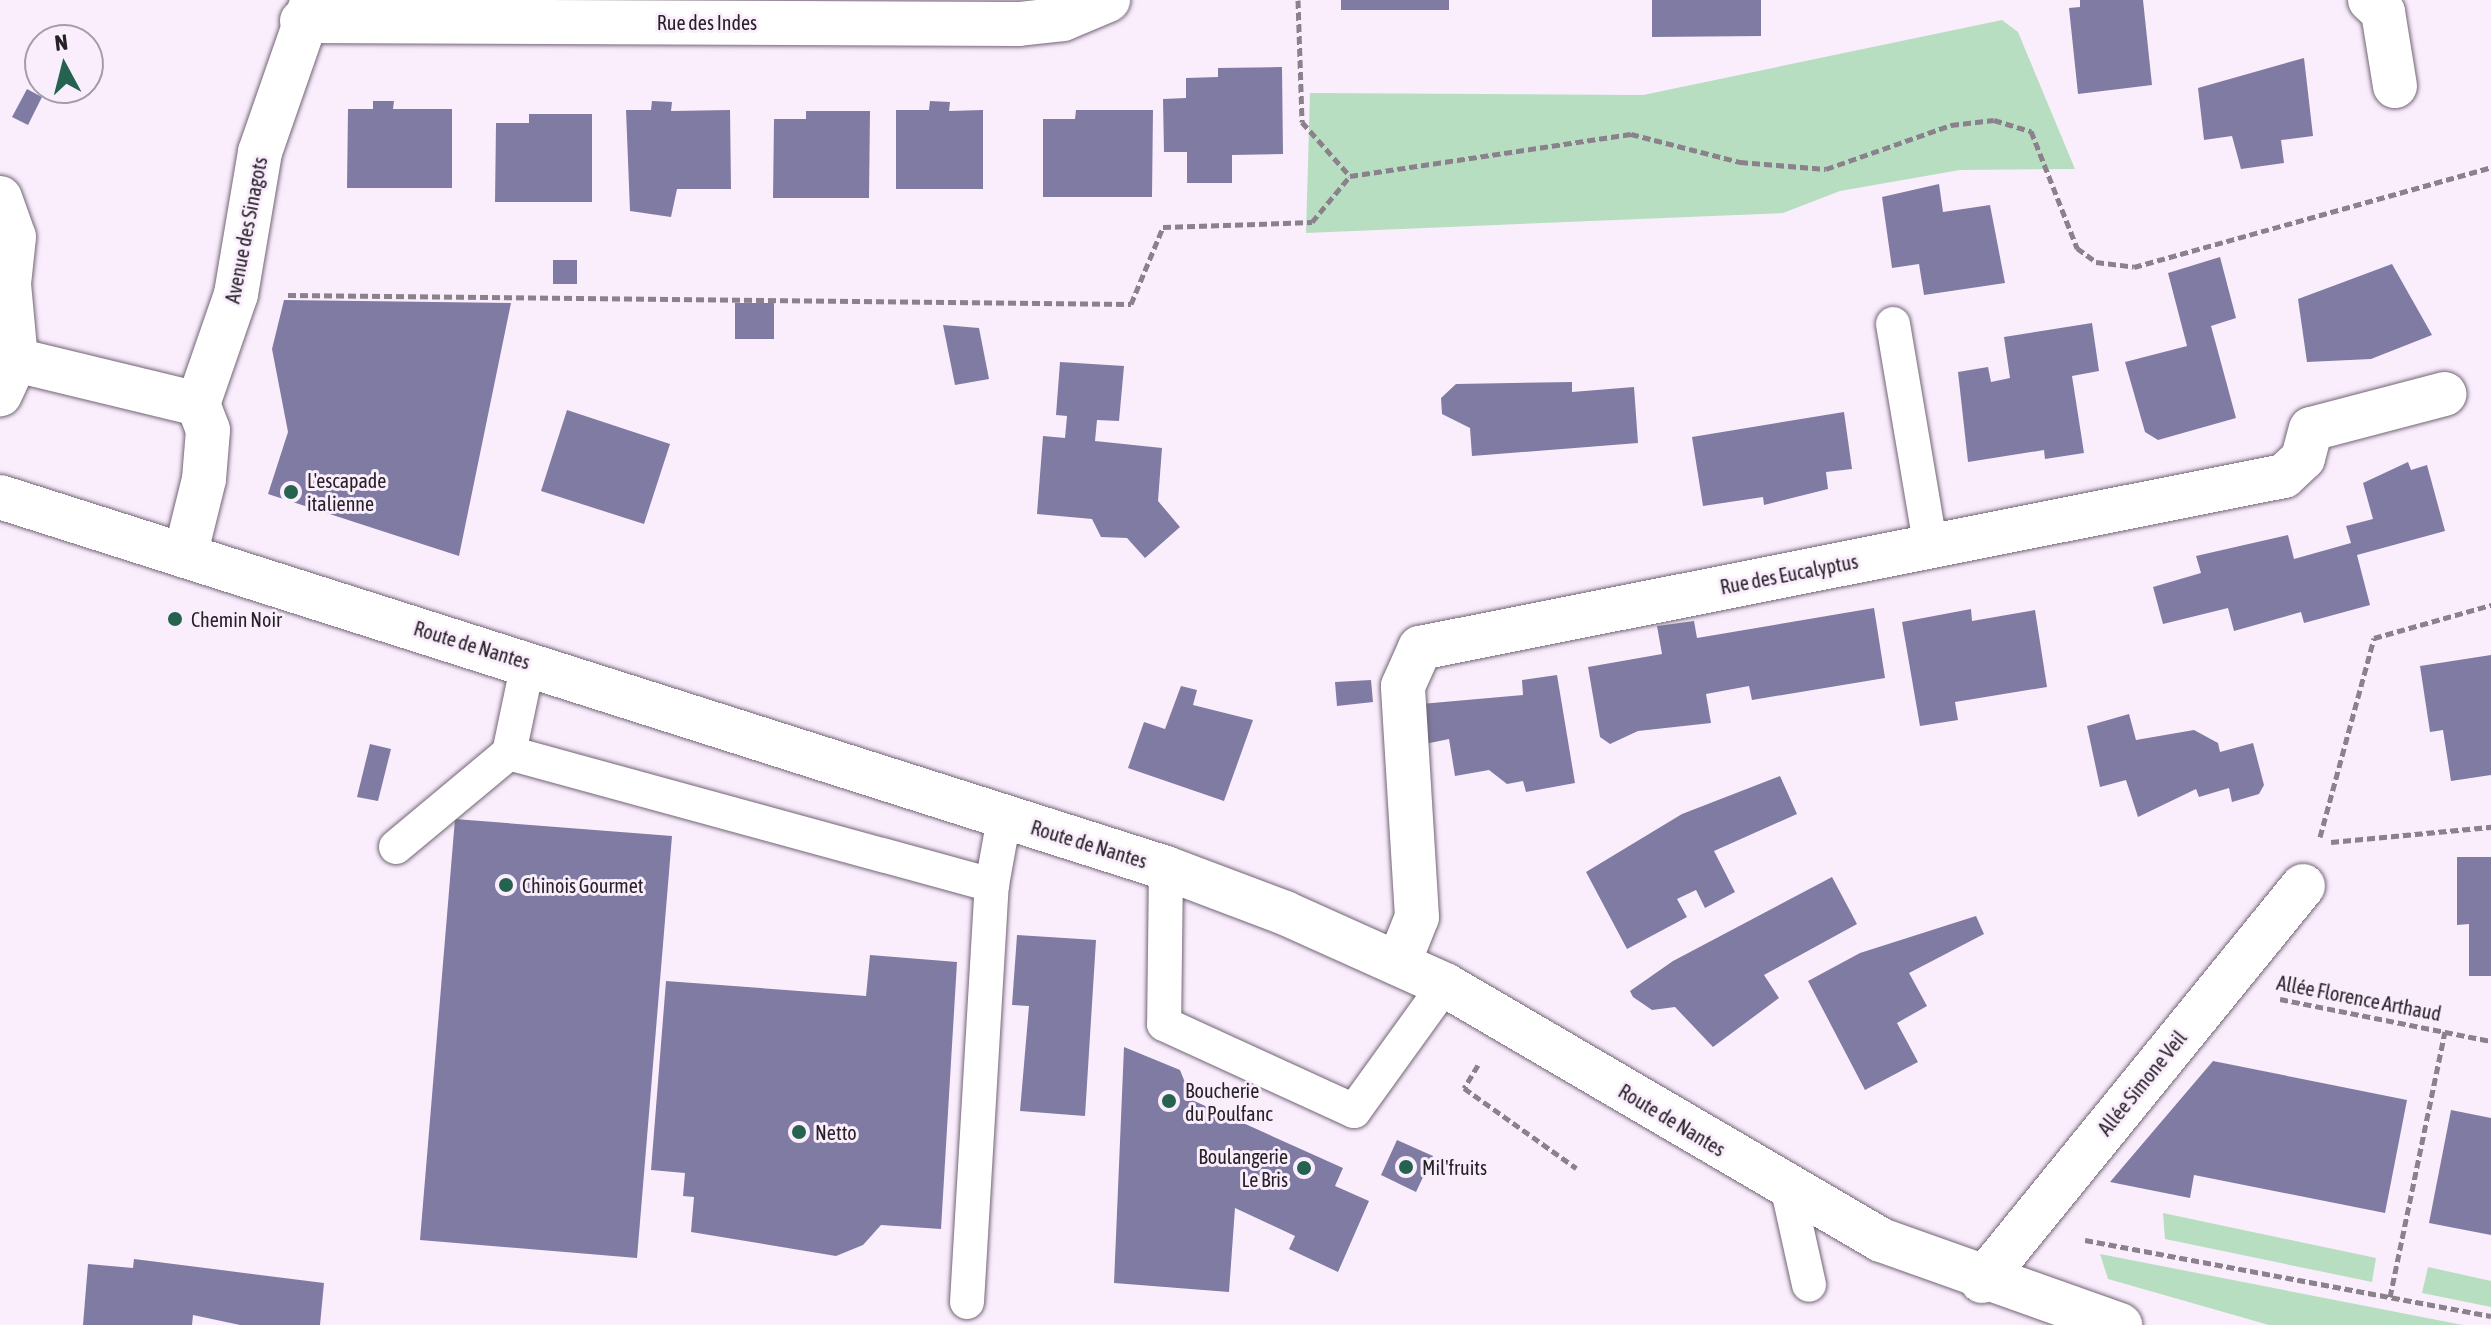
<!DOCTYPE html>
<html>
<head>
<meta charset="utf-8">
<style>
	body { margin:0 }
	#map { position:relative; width:2491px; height:1325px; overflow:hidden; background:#faeefd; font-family:"Asap Condensed",sans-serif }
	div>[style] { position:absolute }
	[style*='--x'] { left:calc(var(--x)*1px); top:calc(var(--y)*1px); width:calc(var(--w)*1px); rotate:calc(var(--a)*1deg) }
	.green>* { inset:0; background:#b7dec1 }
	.building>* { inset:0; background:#807ba2 }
	.path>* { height:5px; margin-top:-2.5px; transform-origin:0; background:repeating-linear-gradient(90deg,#8a818c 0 8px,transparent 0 12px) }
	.roads { filter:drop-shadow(0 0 2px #726475) drop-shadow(0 0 2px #726475) }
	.lane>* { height:34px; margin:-17px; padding:0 17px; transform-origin:17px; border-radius:17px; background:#fff }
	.street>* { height:44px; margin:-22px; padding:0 22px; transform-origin:22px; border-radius:22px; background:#fff }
	.secondary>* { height:44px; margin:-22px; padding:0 22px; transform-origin:22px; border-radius:22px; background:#fff }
	.dots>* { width:22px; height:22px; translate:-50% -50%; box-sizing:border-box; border:4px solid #faeefd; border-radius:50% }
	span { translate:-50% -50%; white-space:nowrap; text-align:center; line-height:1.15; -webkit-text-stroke:6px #faeefd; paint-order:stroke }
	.street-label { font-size:20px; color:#262027 }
	.poi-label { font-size:20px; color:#262027 }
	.left { translate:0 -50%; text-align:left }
	.right { translate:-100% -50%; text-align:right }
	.north { position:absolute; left:24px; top:24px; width:80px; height:80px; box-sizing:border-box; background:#faeefd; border:2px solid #a59ca7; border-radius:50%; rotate:353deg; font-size:22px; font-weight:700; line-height:32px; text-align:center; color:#262027 }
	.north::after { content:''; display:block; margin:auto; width:28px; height:36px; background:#256350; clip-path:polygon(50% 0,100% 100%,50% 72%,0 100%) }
</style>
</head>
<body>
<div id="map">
	<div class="green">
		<div style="clip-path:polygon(2002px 20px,2018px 32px,2075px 169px,1960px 170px,1840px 191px,1783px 213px,1306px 233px,1310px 93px,1643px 95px)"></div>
		<div style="clip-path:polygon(2163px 1213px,2376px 1258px,2372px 1282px,2165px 1239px)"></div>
		<div style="clip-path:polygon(2100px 1254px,2463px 1325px,2269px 1325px,2108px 1279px)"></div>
		<div style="clip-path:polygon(2428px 1267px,2491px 1281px,2491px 1307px,2422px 1293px)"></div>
	</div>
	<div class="building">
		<div style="clip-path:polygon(1341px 0,1449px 0,1449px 10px,1341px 10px)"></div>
		<div style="clip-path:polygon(1652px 0,1761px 0,1761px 36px,1652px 37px)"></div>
		<div style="clip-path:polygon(2080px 0,2143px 0,2152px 85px,2078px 94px,2069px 8px,2080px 7px)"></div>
		<div style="clip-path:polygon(2304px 58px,2313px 136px,2281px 140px,2284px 163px,2241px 169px,2232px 136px,2204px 140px,2198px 88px)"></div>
		<div style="clip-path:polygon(1282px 67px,1283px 154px,1232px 155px,1232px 183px,1187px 183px,1187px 152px,1164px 152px,1163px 99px,1186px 98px,1186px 78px,1218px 77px,1218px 68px)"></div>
		<div style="clip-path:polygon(27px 89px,42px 97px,28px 125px,12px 117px)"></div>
		<div style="clip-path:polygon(373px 101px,394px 101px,393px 109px,452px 109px,452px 188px,347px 188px,348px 109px,373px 109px)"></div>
		<div style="clip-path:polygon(652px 101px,672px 102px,671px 111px,730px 110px,731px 189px,677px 189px,671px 217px,630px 211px,626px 110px,651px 110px)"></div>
		<div style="clip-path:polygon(930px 101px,950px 102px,949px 111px,983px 110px,983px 189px,896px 189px,896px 110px,929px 110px)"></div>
		<div style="clip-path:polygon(1076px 110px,1153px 110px,1152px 197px,1043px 197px,1043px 119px,1075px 119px)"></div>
		<div style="clip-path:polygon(806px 111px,870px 111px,869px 198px,773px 198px,774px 119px,806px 119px)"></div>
		<div style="clip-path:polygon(529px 114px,592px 114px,592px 202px,495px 202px,496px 123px,529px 123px)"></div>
		<div style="clip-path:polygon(1939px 184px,1943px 212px,1990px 205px,2005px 283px,1924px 295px,1919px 264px,1892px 268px,1882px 197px)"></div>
		<div style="clip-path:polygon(2220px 257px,2236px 318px,2211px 326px,2236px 418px,2158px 440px,2145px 432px,2125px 362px,2187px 346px,2168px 273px)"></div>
		<div style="clip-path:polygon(553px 260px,577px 260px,577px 284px,553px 284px)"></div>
		<div style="clip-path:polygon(2392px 264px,2432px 335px,2371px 359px,2307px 362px,2298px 299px)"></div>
		<div style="clip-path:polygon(284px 300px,511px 303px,459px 556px,268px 494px,288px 432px,272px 349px)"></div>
		<div style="clip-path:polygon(735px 303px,774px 303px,774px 339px,735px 339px)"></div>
		<div style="clip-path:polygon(2092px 323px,2099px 371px,2072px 376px,2084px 453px,2045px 459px,2044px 450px,1968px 462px,1958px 372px,1988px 367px,1991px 382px,2010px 378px,2004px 337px)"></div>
		<div style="clip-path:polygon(943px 325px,979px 328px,989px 379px,955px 385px)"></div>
		<div style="clip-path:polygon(1060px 362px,1124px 366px,1119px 421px,1097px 420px,1095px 441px,1162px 448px,1158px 501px,1180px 527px,1145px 558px,1127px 538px,1101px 537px,1092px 519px,1037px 514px,1043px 436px,1065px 438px,1067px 416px,1056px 415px)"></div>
		<div style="clip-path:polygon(1572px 382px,1572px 392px,1634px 387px,1638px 443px,1472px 456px,1470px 428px,1442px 414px,1441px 398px,1456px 384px)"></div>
		<div style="clip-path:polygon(567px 410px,670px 444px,644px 524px,541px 491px)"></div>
		<div style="clip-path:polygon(1844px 412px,1852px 469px,1826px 472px,1828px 489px,1764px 505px,1763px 497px,1703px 506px,1692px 437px)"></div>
		<div style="clip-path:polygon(2408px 462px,2411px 470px,2427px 465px,2445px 531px,2357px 555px,2370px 605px,2304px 623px,2301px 612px,2234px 631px,2228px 608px,2163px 624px,2153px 587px,2201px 573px,2196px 556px,2288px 535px,2294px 559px,2351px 543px,2346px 526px,2373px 519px,2363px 483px)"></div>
		<div style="clip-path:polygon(1874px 608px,1885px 678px,1752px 700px,1749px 686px,1706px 694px,1711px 723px,1638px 731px,1610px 744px,1600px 737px,1588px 667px,1662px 654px,1657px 626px,1694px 621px,1697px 638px)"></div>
		<div style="clip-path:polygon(1971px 609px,1972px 621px,2035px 610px,2047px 687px,1955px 702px,1958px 720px,1920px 726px,1902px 622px)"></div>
		<div style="clip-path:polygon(2491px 655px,2491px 775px,2451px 781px,2443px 730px,2430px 732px,2420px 666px)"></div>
		<div style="clip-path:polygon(1557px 675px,1575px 783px,1526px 792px,1523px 781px,1507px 784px,1489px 770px,1455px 776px,1449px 739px,1425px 744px,1421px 704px,1523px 695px,1522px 680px)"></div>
		<div style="clip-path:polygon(1371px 680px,1373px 702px,1337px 706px,1335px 682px)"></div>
		<div style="clip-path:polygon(1181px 686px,1197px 690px,1193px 705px,1253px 720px,1224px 801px,1128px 768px,1144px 722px,1165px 729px)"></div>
		<div style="clip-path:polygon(2129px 714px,2136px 740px,2194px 730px,2218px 743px,2220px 752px,2253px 743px,2264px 785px,2259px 794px,2232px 802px,2229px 788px,2199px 797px,2196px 789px,2138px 817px,2126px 780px,2100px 787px,2087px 726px)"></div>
		<div style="clip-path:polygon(370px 744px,391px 749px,378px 801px,357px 797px)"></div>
		<div style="clip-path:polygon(1780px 776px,1797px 814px,1714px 851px,1735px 892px,1705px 908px,1696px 890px,1677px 899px,1687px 917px,1627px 949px,1586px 872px,1682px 814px)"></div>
		<div style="clip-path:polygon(455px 819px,672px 836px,637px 1258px,420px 1240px)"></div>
		<div style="clip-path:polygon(2457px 857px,2491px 857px,2491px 976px,2469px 976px,2469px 924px,2457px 925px)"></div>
		<div style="clip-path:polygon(1832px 877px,1857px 924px,1764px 975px,1779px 998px,1713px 1047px,1675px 1007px,1652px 1010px,1633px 997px,1630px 991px,1673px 961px)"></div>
		<div style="clip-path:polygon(1976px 916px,1984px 934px,1909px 973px,1927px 1006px,1897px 1023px,1918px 1062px,1865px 1090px,1808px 981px,1860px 953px)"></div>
		<div style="clip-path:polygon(1017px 935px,1096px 940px,1085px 1116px,1020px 1111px,1029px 1006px,1012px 1005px)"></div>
		<div style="clip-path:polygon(870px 955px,957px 962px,941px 1229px,881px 1225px,863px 1245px,836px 1256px,691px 1232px,694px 1197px,683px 1196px,685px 1173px,651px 1170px,666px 981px,866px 996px)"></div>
		<div style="clip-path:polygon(1124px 1047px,1180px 1070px,1192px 1100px,1343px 1168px,1335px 1186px,1369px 1201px,1338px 1272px,1289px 1249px,1295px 1236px,1235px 1208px,1229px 1292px,1114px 1283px)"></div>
		<div style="clip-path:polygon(2213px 1061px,2407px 1100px,2385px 1213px,2194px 1175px,2190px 1198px,2110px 1182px)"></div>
		<div style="clip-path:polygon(2451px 1110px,2491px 1118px,2491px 1235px,2429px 1223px)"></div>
		<div style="clip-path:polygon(1397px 1140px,1433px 1156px,1416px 1192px,1381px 1175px)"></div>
		<div style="clip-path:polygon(134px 1259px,324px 1283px,320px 1325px,240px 1325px,193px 1315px,192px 1325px,83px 1325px,88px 1264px,133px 1268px)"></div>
	</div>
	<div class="path">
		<div style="--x:1298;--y:0;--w:122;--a:88.1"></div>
		<div style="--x:1302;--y:122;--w:72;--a:48.4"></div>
		<div style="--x:1350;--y:176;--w:284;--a:-8.5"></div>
		<div style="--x:1631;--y:134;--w:113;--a:14.4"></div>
		<div style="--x:1740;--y:162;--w:86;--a:4.7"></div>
		<div style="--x:1826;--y:169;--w:133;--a:-19.4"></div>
		<div style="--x:1951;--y:125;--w:43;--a:-6.6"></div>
		<div style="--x:1994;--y:120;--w:39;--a:17"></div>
		<div style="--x:2031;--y:131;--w:126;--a:68.5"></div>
		<div style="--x:2077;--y:248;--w:24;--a:36"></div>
		<div style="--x:2096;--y:262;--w:38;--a:7"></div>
		<div style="--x:2134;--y:267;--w:371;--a:-15.6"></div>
		<div style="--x:288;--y:295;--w:843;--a:0.61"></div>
		<div style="--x:1131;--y:304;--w:83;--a:-67.4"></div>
		<div style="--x:1163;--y:227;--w:149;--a:-1.9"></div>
		<div style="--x:1312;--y:222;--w:60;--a:-50.4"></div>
		<div style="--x:2320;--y:837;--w:206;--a:-74.8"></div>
		<div style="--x:2374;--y:638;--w:122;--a:-15.8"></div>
		<div style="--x:2331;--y:842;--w:161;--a:-5.4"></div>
		<div style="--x:2280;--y:999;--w:215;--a:11.3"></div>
		<div style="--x:1478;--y:1065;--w:27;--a:121"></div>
		<div style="--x:1464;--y:1088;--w:138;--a:35.5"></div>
		<div style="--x:2085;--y:1240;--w:413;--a:10.6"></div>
		<div style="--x:2390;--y:1297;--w:271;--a:-78.3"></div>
	</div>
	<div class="roads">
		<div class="lane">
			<div style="--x:1893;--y:324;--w:227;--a:80.4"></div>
			<div style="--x:528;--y:663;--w:92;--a:101.9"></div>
			<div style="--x:509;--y:753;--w:501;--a:15.29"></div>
			<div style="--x:396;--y:847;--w:147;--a:-39.8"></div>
			<div style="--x:1166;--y:868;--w:156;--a:90.7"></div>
			<div style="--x:1164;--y:1024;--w:209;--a:24.6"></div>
			<div style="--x:1354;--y:1111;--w:155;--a:-54.2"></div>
			<div style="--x:1788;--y:1190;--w:97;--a:77.5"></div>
			<div style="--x:967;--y:1302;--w:418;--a:-86.6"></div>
			<div style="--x:992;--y:885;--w:68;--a:-79.8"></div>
		</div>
		<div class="street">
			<div style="--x:2370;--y:0;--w:18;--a:43"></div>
			<div style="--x:2383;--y:12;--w:75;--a:80.8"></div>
			<div style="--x:302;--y:21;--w:717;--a:0.24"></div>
			<div style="--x:1019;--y:24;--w:44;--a:-6.5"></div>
			<div style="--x:1063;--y:19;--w:49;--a:-22.9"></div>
			<div style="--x:0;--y:198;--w:41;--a:70.3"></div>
			<div style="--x:14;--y:237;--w:47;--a:96.1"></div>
			<div style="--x:9;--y:284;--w:76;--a:84.7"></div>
			<div style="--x:16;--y:360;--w:38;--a:115"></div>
			<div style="--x:16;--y:360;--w:187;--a:13.6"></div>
			<div style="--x:185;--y:556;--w:79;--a:-76.1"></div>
			<div style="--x:204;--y:479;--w:49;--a:-85.3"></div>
			<div style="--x:208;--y:430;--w:28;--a:-111"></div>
			<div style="--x:198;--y:404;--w:116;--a:-70.9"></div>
			<div style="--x:236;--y:294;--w:144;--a:-80.4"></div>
			<div style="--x:260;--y:152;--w:161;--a:-70.8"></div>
			<div style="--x:1399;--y:962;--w:48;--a:-68.2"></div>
			<div style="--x:1417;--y:917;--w:231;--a:-93.5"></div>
			<div style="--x:1403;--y:686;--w:42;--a:-65.9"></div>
			<div style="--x:1420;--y:648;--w:881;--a:-11.26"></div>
			<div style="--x:2284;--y:476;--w:26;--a:-43"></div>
			<div style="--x:2303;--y:458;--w:30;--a:-75"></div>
			<div style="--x:2311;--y:429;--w:138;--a:-14.7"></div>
			<div style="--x:1982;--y:1281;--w:509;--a:-50.9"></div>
		</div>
		<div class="secondary">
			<div style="--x:0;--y:497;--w:1224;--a:17.65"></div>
			<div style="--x:1166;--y:868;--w:127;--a:20.7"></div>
			<div style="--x:1285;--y:913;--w:175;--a:24.2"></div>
			<div style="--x:1445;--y:985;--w:505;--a:30.32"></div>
			<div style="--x:1881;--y:1240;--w:254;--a:19.6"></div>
		</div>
	</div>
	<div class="dots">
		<div style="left:291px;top:492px;background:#256350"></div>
		<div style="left:175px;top:619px;background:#256350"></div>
		<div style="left:506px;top:885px;background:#256350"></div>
		<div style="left:1169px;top:1101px;background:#256350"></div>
		<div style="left:799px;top:1132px;background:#256350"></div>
		<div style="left:1406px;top:1167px;background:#256350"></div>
		<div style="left:1304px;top:1168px;background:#256350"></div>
	</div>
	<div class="street-label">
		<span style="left:707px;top:22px">Rue des Indes</span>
		<span style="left:246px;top:230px;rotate:-79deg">Avenue des Sinagots</span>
		<span style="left:1789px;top:574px;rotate:-11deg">Rue des Eucalyptus</span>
		<span style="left:472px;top:645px;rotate:17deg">Route de Nantes</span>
		<span style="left:1089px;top:844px;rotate:17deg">Route de Nantes</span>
		<span style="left:2359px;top:998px;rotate:11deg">Allée Florence Arthaud</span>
		<span style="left:2142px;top:1083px;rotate:-51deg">Allée Simone Veil</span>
		<span style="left:1672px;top:1120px;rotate:31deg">Route de Nantes</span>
	</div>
	<div class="poi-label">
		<span class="left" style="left:307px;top:492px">L'escapade<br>italienne</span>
		<span class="left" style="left:191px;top:619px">Chemin Noir</span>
		<span class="left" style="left:522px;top:885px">Chinois Gourmet</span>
		<span class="left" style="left:1185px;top:1102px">Boucherie<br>du Poulfanc</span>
		<span class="left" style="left:815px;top:1132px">Netto</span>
		<span class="right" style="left:1288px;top:1168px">Boulangerie<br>Le Bris</span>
		<span class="left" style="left:1422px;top:1167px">Mil'fruits</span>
	</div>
	<div class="north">N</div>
</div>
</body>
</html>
